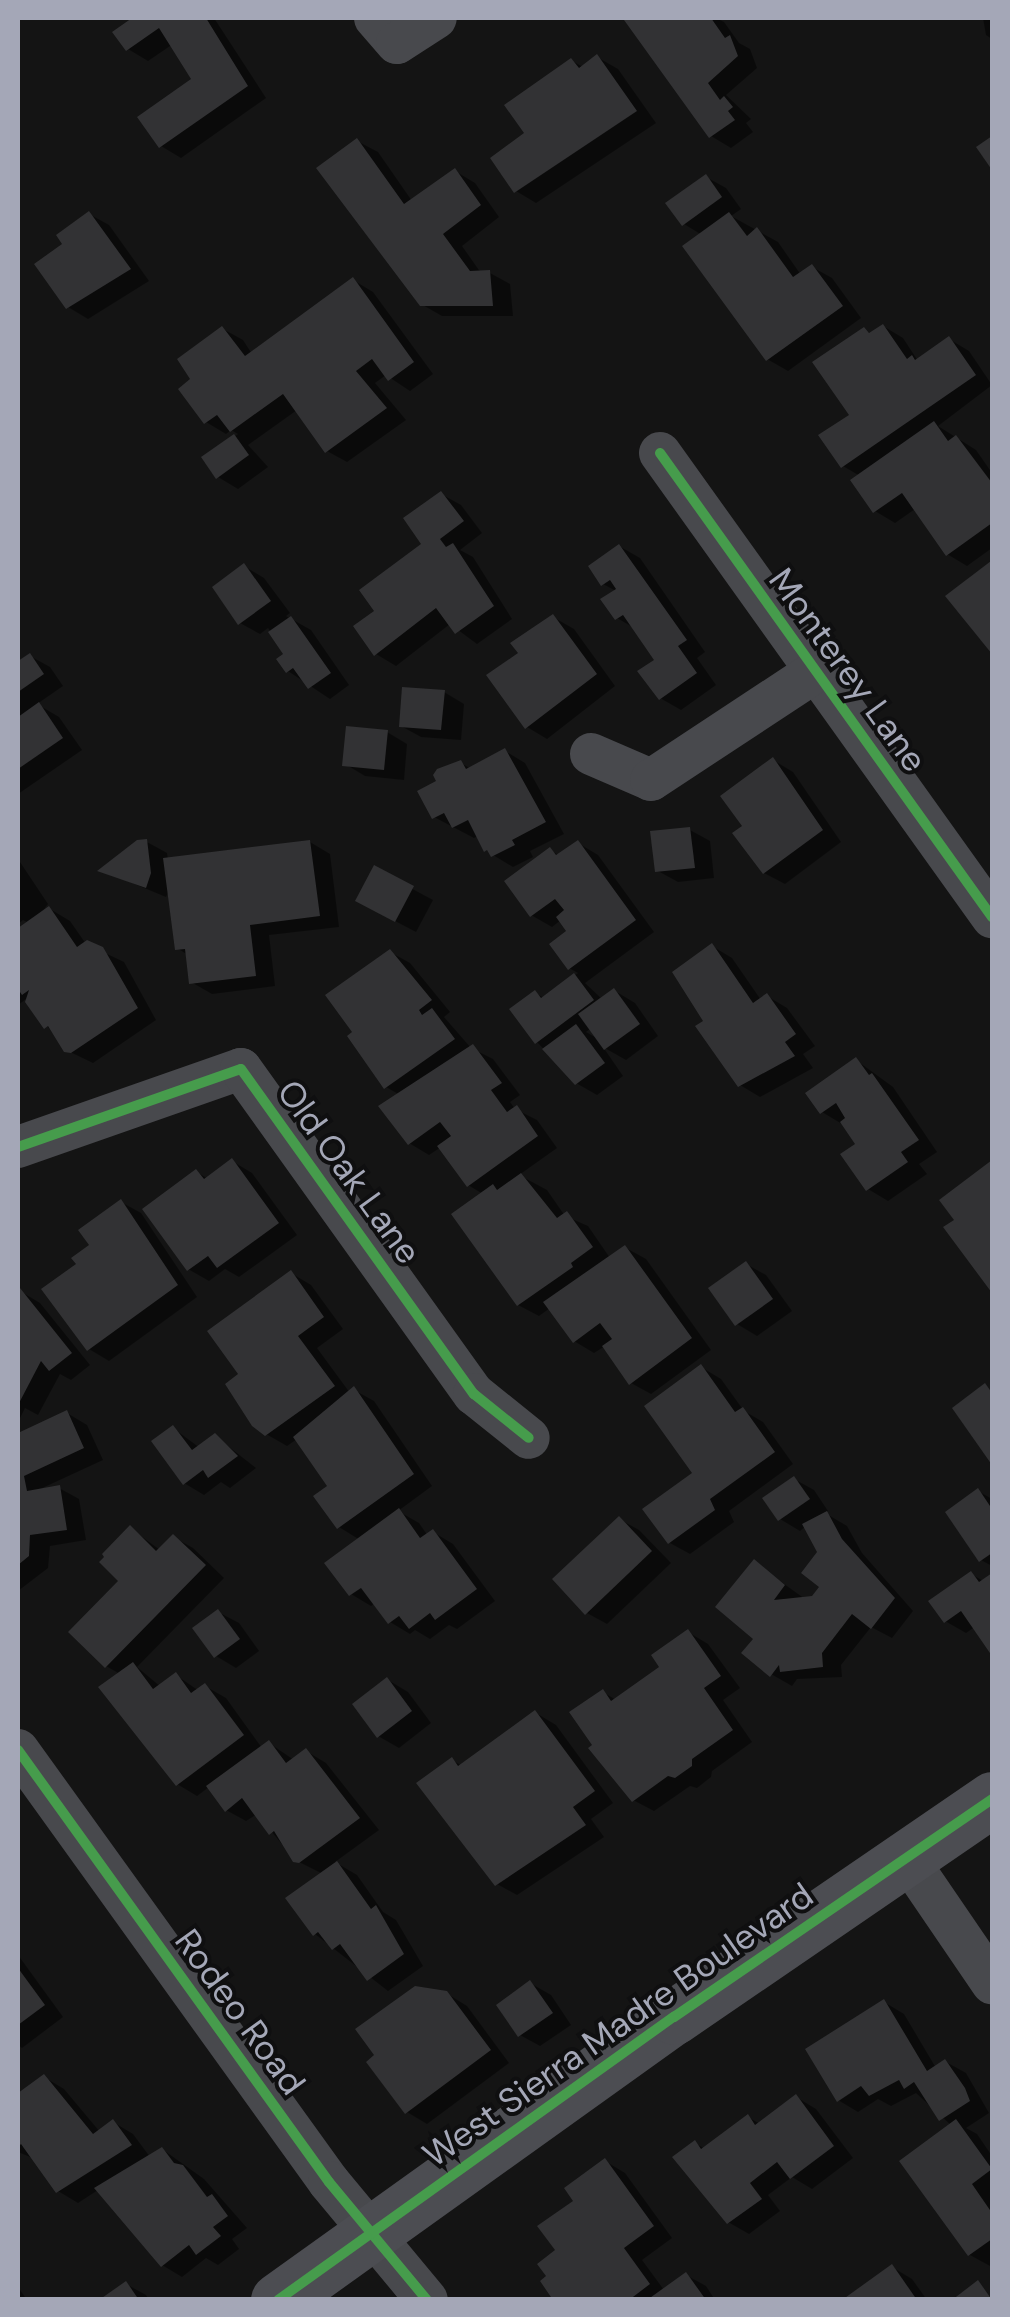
<!DOCTYPE html>
<html>
<head>
<meta charset="utf-8">
<style>
	body { margin:0 }
	#map { position:relative; width:1010px; height:2317px; overflow:hidden; background:#141414; font-family:"DM Sans",sans-serif }
	div>[style] { position:absolute }
	[style*='--x'] { left:calc(var(--x)*1px); top:calc(var(--y)*1px); width:calc(var(--w)*1px); rotate:calc(var(--a)*1deg) }
	.shadow>* { inset:0; background:#0007 }
	.building>* { inset:0; background:#323234 }
	.street>* { height:42px; margin:-21px; padding:0 21px; transform-origin:21px; border-radius:21px; background:#48494d }
	.secondary>* { height:55px; margin:-27.5px; padding:0 27.5px; transform-origin:27.5px; border-radius:27.5px; background:#4c4d52 }
	.cycleway>* { height:10px; margin:-5px; padding:0 5px; transform-origin:5px; border-radius:5px; background:#469c4c }
	span { translate:-50% -50%; white-space:nowrap; text-align:center; line-height:1.15; -webkit-text-stroke:8px #0f0f10; paint-order:stroke }
	.street-label { font-size:35px; color:#a4a7b7 }
	.frame { position:absolute; inset:0; border:20px solid #a4a7b7; pointer-events:none }
</style>
</head>
<body>
<div id="map">
	<div class="shadow">
		<div style="clip-path:polygon(136px 18px,214px 18px,266px 98px,181px 158px,161px 146px,194px 80px,173px 44px,148px 61px,128px 49px,115px 32px)"></div>
		<div style="clip-path:polygon(632px 18px,716px 18px,724px 22px,739px 43px,750px 49px,757px 68px,726px 95px,751px 119px,746px 123px,753px 132px,731px 148px,711px 136px,627px 21px)"></div>
		<div style="clip-path:polygon(983px 18px,992px 18px,992px 39px,986px 35px)"></div>
		<div style="clip-path:polygon(597px 57px,618px 69px,656px 123px,536px 203px,516px 191px,528px 134px,572px 61px,583px 67px)"></div>
		<div style="clip-path:polygon(357px 141px,378px 152px,412px 201px,455px 171px,475px 183px,499px 217px,462px 246px,481px 273px,490px 273px,510px 284px,513px 316px,442px 316px,421px 304px)"></div>
		<div style="clip-path:polygon(706px 177px,726px 188px,741px 209px,731px 216px,778px 242px,801px 275px,812px 267px,832px 278px,861px 318px,788px 371px,767px 359px,702px 235px,684px 224px)"></div>
		<div style="clip-path:polygon(89px 214px,109px 225px,149px 281px,88px 319px,68px 307px,65px 245px)"></div>
		<div style="clip-path:polygon(353px 280px,373px 292px,433px 374px,410px 391px,386px 375px,375px 383px,406px 420px,347px 462px,327px 451px,297px 410px,248px 445px,268px 467px,238px 489px,218px 477px,205px 458px,238px 434px,231px 430px,226px 434px,206px 422px,194px 380px,223px 329px,243px 340px,252px 354px)"></div>
		<div style="clip-path:polygon(883px 326px,903px 338px,918px 361px,949px 339px,969px 351px,992px 385px,938px 426px,976px 450px,992px 473px,992px 548px,967px 566px,947px 554px,915px 509px,895px 523px,875px 511px,860px 476px,843px 466px,864px 330px,872px 334px)"></div>
		<div style="clip-path:polygon(441px 494px,461px 505px,482px 533px,460px 550px,473px 557px,512px 619px,477px 644px,450px 624px,396px 666px,376px 654px,425px 544px)"></div>
		<div style="clip-path:polygon(619px 546px,640px 558px,705px 652px,697px 658px,716px 685px,681px 710px,660px 698px,658px 660px,636px 629px,617px 618px,616px 591px,603px 584px)"></div>
		<div style="clip-path:polygon(244px 566px,264px 578px,290px 613px,286px 616px,311px 630px,349px 685px,330px 699px,288px 671px,287px 654px,268px 628px,260px 634px,240px 623px)"></div>
		<div style="clip-path:polygon(553px 617px,574px 629px,615px 686px,547px 739px,527px 727px,490px 676px,521px 654px)"></div>
		<div style="clip-path:polygon(30px 656px,50px 667px,63px 686px,37px 704px,59px 717px,82px 750px,18px 794px,18px 664px)"></div>
		<div style="clip-path:polygon(444px 692px,464px 704px,461px 740px,421px 737px,401px 726px)"></div>
		<div style="clip-path:polygon(387px 732px,407px 744px,404px 780px,365px 776px,345px 764px)"></div>
		<div style="clip-path:polygon(505px 751px,525px 763px,564px 834px,530px 851px,533px 857px,513px 867px,493px 855px,480px 835px,474px 838px,434px 817px,461px 763px,471px 769px)"></div>
		<div style="clip-path:polygon(773px 760px,793px 772px,841px 842px,785px 884px,764px 873px)"></div>
		<div style="clip-path:polygon(690px 830px,710px 841px,714px 878px,678px 882px,658px 871px)"></div>
		<div style="clip-path:polygon(147px 842px,167px 853px,168px 860px,310px 842px,330px 854px,339px 927px,269px 935px,275px 986px,212px 994px,191px 982px,188px 955px,177px 948px,170px 888px,166px 897px,101px 870px,138px 843px)"></div>
		<div style="clip-path:polygon(evenodd,578px 843px,598px 855px,654px 932px,585px 983px,603px 1000px,615px 991px,635px 1003px,658px 1036px,626px 1060px,603px 1047px,623px 1076px,597px 1095px,576px 1083px,537px 1042px,535px 993px,544px 998px,578px 973px,569px 968px,570px 932px,561px 920px,552px 927px,531px 915px,550px 850px,560px 856px,578px 843px,591px 1028px,600px 1040px,586px 1032px,591px 1028px)"></div>
		<div style="clip-path:polygon(18px 859px,48px 904px,39px 916px,50px 909px,70px 921px,86px 944px,124px 962px,156px 1020px,93px 1063px,66px 1050px,26px 999px,18px 1005px,18px 931px,29px 923px,23px 920px,18px 924px)"></div>
		<div style="clip-path:polygon(375px 869px,433px 900px,416px 932px,378px 912px)"></div>
		<div style="clip-path:polygon(712px 946px,732px 958px,761px 1000px,767px 996px,787px 1008px,815px 1046px,803px 1054px,813px 1068px,760px 1097px,740px 1085px,706px 1022px)"></div>
		<div style="clip-path:polygon(390px 952px,410px 963px,450px 1012px,444px 1017px,471px 1048px,493px 1059px,520px 1095px,510px 1102px,515px 1109px,537px 1120px,557px 1148px,519px 1175px,547px 1190px,565px 1216px,588px 1226px,610px 1258px,626px 1248px,646px 1259px,711px 1350px,651px 1394px,631px 1383px,605px 1346px,594px 1353px,574px 1341px,550px 1308px,539px 1316px,518px 1305px,483px 1194px,468px 1185px,441px 1147px,429px 1155px,409px 1143px,400px 1095px,386px 1087px)"></div>
		<div style="clip-path:polygon(856px 1060px,893px 1087px,937px 1152px,919px 1164px,927px 1174px,888px 1201px,868px 1189px,859px 1144px,842px 1124px,822px 1112px)"></div>
		<div style="clip-path:polygon(232px 1161px,252px 1173px,297px 1235px,239px 1277px,225px 1269px,209px 1281px,188px 1269px,197px 1172px,208px 1179px)"></div>
		<div style="clip-path:polygon(992px 1163px,992px 1289px,946px 1228px,958px 1220px,942px 1200px)"></div>
		<div style="clip-path:polygon(121px 1202px,141px 1213px,197px 1297px,109px 1361px,89px 1349px,79px 1264px)"></div>
		<div style="clip-path:polygon(746px 1264px,766px 1275px,792px 1311px,757px 1336px,737px 1324px)"></div>
		<div style="clip-path:polygon(291px 1273px,311px 1285px,343px 1329px,317px 1348px,350px 1393px,354px 1390px,374px 1401px,432px 1486px,398px 1511px,419px 1523px,428px 1536px,433px 1532px,453px 1544px,495px 1601px,457px 1629px,449px 1625px,430px 1639px,415px 1630px,410px 1634px,390px 1622px,375px 1603px,371px 1606px,351px 1594px,360px 1540px,339px 1527px,331px 1487px,297px 1439px,287px 1446px,266px 1434px,242px 1375px)"></div>
		<div style="clip-path:polygon(20px 1291px,40px 1303px,90px 1365px,71px 1380px,60px 1374px,38px 1415px,25px 1408px,18px 1422px)"></div>
		<div style="clip-path:polygon(701px 1367px,721px 1379px,744px 1411px,763px 1422px,793px 1464px,729px 1511px,734px 1522px,690px 1554px,670px 1543px,695px 1474px)"></div>
		<div style="clip-path:polygon(67px 1413px,87px 1425px,103px 1460px,38px 1490px,59px 1488px,79px 1499px,86px 1540px,50px 1546px,48px 1568px,18px 1591px,18px 1438px)"></div>
		<div style="clip-path:polygon(173px 1428px,200px 1448px,215px 1436px,256px 1468px,230px 1488px,221px 1482px,204px 1495px,184px 1483px)"></div>
		<div style="clip-path:polygon(794px 1479px,814px 1490px,828px 1511px,825px 1513px,847px 1526px,862px 1553px,913px 1611px,892px 1638px,871px 1627px,841px 1665px,842px 1677px,797px 1679px,792px 1686px,771px 1674px,757px 1639px,755px 1563px,805px 1599px,814px 1599px,823px 1586px,820px 1552px,806px 1526px,800px 1531px,780px 1519px)"></div>
		<div style="clip-path:polygon(978px 1491px,992px 1499px,992px 1566px,981px 1560px)"></div>
		<div style="clip-path:polygon(619px 1519px,639px 1530px,671px 1563px,607px 1624px,587px 1613px)"></div>
		<div style="clip-path:polygon(130px 1528px,160px 1550px,173px 1537px,193px 1548px,224px 1578px,137px 1667px,161px 1687px,176px 1675px,199px 1691px,205px 1686px,226px 1698px,262px 1748px,269px 1743px,294px 1760px,306px 1751px,326px 1763px,379px 1830px,335px 1862px,357px 1875px,383px 1912px,396px 1920px,423px 1966px,388px 1991px,315px 1934px,323px 1874px,295px 1860px,257px 1814px,246px 1821px,226px 1810px,209px 1787px,197px 1796px,177px 1784px,120px 1674px,106px 1666px)"></div>
		<div style="clip-path:polygon(971px 1574px,985px 1582px,992px 1576px,992px 1648px,976px 1626px,966px 1633px,945px 1621px)"></div>
		<div style="clip-path:polygon(218px 1612px,239px 1623px,259px 1651px,236px 1668px,216px 1656px)"></div>
		<div style="clip-path:polygon(688px 1632px,708px 1644px,740px 1688px,723px 1700px,752px 1742px,712px 1771px,711px 1777px,697px 1788px,690px 1786px,654px 1811px,633px 1800px,608px 1771px,573px 1713px,603px 1692px,616px 1700px,663px 1668px)"></div>
		<div style="clip-path:polygon(388px 1680px,408px 1692px,431px 1723px,399px 1748px,378px 1736px)"></div>
		<div style="clip-path:polygon(536px 1713px,556px 1725px,613px 1803px,591px 1819px,604px 1837px,517px 1895px,497px 1884px,452px 1760px,462px 1766px)"></div>
		<div style="clip-path:polygon(18px 1955px,63px 2017px,22px 2048px,18px 2045px)"></div>
		<div style="clip-path:polygon(530px 1983px,551px 1995px,571px 2025px,540px 2046px,520px 2035px)"></div>
		<div style="clip-path:polygon(446px 1993px,467px 2006px,509px 2063px,427px 2124px,407px 2112px)"></div>
		<div style="clip-path:polygon(884px 2002px,904px 2014px,936px 2068px,946px 2062px,966px 2073px,989px 2113px,966px 2128px,977px 2134px,992px 2156px,990px 2266px,970px 2255px,952px 2126px,916px 2093px,891px 2106px,878px 2099px,858px 2112px,838px 2100px)"></div>
		<div style="clip-path:polygon(44px 2077px,64px 2089px,100px 2132px,113px 2122px,133px 2134px,150px 2157px,162px 2149px,204px 2179px,247px 2228px,232px 2239px,239px 2249px,218px 2265px,206px 2258px,182px 2277px,162px 2265px,98px 2190px,78px 2203px,58px 2191px,35px 2159px,18px 2152px,18px 2096px)"></div>
		<div style="clip-path:polygon(796px 2097px,816px 2109px,853px 2158px,812px 2189px,792px 2177px,768px 2195px,780px 2211px,749px 2234px,728px 2222px,695px 2143px,705px 2149px,748px 2117px,760px 2124px)"></div>
		<div style="clip-path:polygon(605px 2161px,625px 2173px,672px 2238px,642px 2260px,664px 2290px,686px 2275px,706px 2286px,715px 2300px,556px 2300px,549px 2277px,576px 2201px)"></div>
		<div style="clip-path:polygon(892px 2267px,912px 2279px,927px 2300px,846px 2300px)"></div>
		<div style="clip-path:polygon(126px 2284px,146px 2295px,149px 2300px,104px 2300px)"></div>
		<div style="clip-path:polygon(18px 2287px,27px 2300px,18px 2300px)"></div>
	</div>
	<div class="building">
		<div style="clip-path:polygon(132px 18px,206px 18px,248px 86px,159px 148px,137px 117px,191px 79px,159px 28px,126px 51px,112px 32px)"></div>
		<div style="clip-path:polygon(627px 18px,711px 18px,725px 38px,730px 35px,738px 56px,708px 83px,720px 100px,724px 96px,733px 107px,728px 111px,735px 120px,709px 138px,624px 20px)"></div>
		<div style="clip-path:polygon(597px 54px,637px 111px,514px 193px,490px 158px,524px 133px,504px 105px,571px 58px,579px 68px)"></div>
		<div style="clip-path:polygon(992px 136px,992px 170px,976px 147px)"></div>
		<div style="clip-path:polygon(357px 138px,404px 204px,455px 168px,481px 205px,443px 234px,470px 271px,490px 270px,493px 306px,420px 306px,316px 168px)"></div>
		<div style="clip-path:polygon(706px 174px,722px 197px,682px 226px,665px 203px)"></div>
		<div style="clip-path:polygon(89px 211px,131px 269px,66px 309px,34px 264px,62px 244px,56px 235px)"></div>
		<div style="clip-path:polygon(729px 212px,747px 236px,757px 227px,793px 277px,812px 264px,843px 306px,766px 361px,682px 246px)"></div>
		<div style="clip-path:polygon(353px 277px,414px 362px,388px 381px,372px 359px,356px 371px,387px 408px,325px 453px,283px 394px,230px 432px,217px 415px,204px 424px,178px 389px,190px 379px,177px 359px,222px 326px,245px 356px)"></div>
		<div style="clip-path:polygon(883px 324px,907px 359px,912px 355px,915px 360px,949px 336px,976px 375px,841px 468px,818px 435px,849px 415px,812px 362px,864px 327px,869px 333px)"></div>
		<div style="clip-path:polygon(934px 421px,948px 441px,956px 435px,992px 483px,992px 523px,946px 556px,902px 493px,873px 513px,850px 480px)"></div>
		<div style="clip-path:polygon(234px 434px,249px 455px,216px 479px,201px 457px)"></div>
		<div style="clip-path:polygon(441px 491px,464px 521px,440px 539px,446px 547px,453px 543px,494px 606px,455px 634px,436px 608px,374px 656px,353px 626px,374px 611px,359px 590px,421px 544px,403px 518px)"></div>
		<div style="clip-path:polygon(619px 544px,687px 640px,678px 646px,697px 673px,659px 700px,637px 671px,654px 660px,623px 615px,615px 620px,600px 599px,616px 589px,610px 580px,601px 586px,588px 566px)"></div>
		<div style="clip-path:polygon(991px 561px,992px 563px,992px 654px,945px 596px)"></div>
		<div style="clip-path:polygon(244px 563px,271px 601px,238px 625px,212px 587px)"></div>
		<div style="clip-path:polygon(553px 614px,597px 674px,525px 729px,486px 675px,518px 653px,510px 643px)"></div>
		<div style="clip-path:polygon(291px 616px,331px 673px,308px 689px,293px 668px,286px 673px,276px 659px,283px 654px,268px 632px)"></div>
		<div style="clip-path:polygon(30px 653px,44px 674px,18px 692px,18px 661px)"></div>
		<div style="clip-path:polygon(402px 687px,445px 690px,441px 730px,399px 727px)"></div>
		<div style="clip-path:polygon(39px 702px,63px 738px,18px 769px,18px 717px)"></div>
		<div style="clip-path:polygon(346px 726px,388px 730px,384px 770px,342px 766px)"></div>
		<div style="clip-path:polygon(505px 748px,546px 822px,512px 840px,515px 845px,491px 857px,487px 850px,484px 852px,468px 820px,452px 828px,444px 813px,432px 819px,417px 791px,436px 781px,433px 775px,437px 769px,461px 760px,466px 769px)"></div>
		<div style="clip-path:polygon(773px 757px,823px 830px,763px 874px,732px 833px,742px 826px,720px 796px)"></div>
		<div style="clip-path:polygon(690px 827px,695px 868px,655px 872px,650px 831px)"></div>
		<div style="clip-path:polygon(147px 839px,151px 873px,146px 888px,97px 871px,137px 840px)"></div>
		<div style="clip-path:polygon(310px 840px,320px 916px,250px 925px,256px 976px,189px 984px,185px 949px,175px 950px,163px 858px)"></div>
		<div style="clip-path:polygon(578px 840px,636px 920px,568px 970px,549px 944px,566px 931px,556px 917px,564px 910px,555px 899px,530px 917px,504px 881px,550px 847px,556px 855px)"></div>
		<div style="clip-path:polygon(374px 865px,414px 886px,395px 922px,355px 901px)"></div>
		<div style="clip-path:polygon(49px 906px,77px 947px,87px 940px,103px 947px,138px 1008px,71px 1053px,64px 1052px,48px 1026px,44px 1029px,25px 1002px,29px 990px,22px 995px,18px 989px,18px 928px)"></div>
		<div style="clip-path:polygon(712px 943px,753px 1003px,767px 993px,796px 1034px,785px 1042px,795px 1056px,738px 1087px,695px 1026px,703px 1021px,672px 972px)"></div>
		<div style="clip-path:polygon(390px 949px,432px 1000px,419px 1010px,422px 1015px,432px 1008px,455px 1039px,384px 1089px,347px 1036px,352px 1032px,325px 995px)"></div>
		<div style="clip-path:polygon(574px 973px,594px 1000px,535px 1044px,509px 1009px,535px 990px,541px 998px)"></div>
		<div style="clip-path:polygon(614px 988px,640px 1024px,604px 1050px,578px 1014px)"></div>
		<div style="clip-path:polygon(576px 1024px,605px 1063px,575px 1085px,542px 1049px)"></div>
		<div style="clip-path:polygon(473px 1044px,502px 1083px,491px 1090px,507px 1112px,517px 1105px,538px 1136px,467px 1187px,437px 1146px,451px 1136px,440px 1122px,408px 1145px,378px 1106px)"></div>
		<div style="clip-path:polygon(856px 1057px,869px 1075px,872px 1073px,919px 1140px,901px 1152px,908px 1162px,866px 1191px,840px 1154px,855px 1144px,840px 1122px,845px 1118px,836px 1103px,820px 1114px,805px 1093px)"></div>
		<div style="clip-path:polygon(232px 1158px,279px 1223px,217px 1268px,208px 1256px,187px 1271px,142px 1209px,196px 1169px,204px 1179px)"></div>
		<div style="clip-path:polygon(992px 1160px,992px 1293px,943px 1227px,954px 1220px,939px 1200px)"></div>
		<div style="clip-path:polygon(521px 1173px,557px 1218px,567px 1211px,593px 1247px,571px 1263px,573px 1267px,517px 1306px,451px 1214px,493px 1184px,497px 1190px)"></div>
		<div style="clip-path:polygon(121px 1199px,178px 1285px,87px 1351px,41px 1289px,76px 1264px,71px 1258px,89px 1245px,78px 1230px)"></div>
		<div style="clip-path:polygon(625px 1245px,692px 1338px,629px 1385px,602px 1346px,612px 1339px,600px 1323px,573px 1343px,543px 1302px)"></div>
		<div style="clip-path:polygon(746px 1261px,773px 1299px,735px 1326px,708px 1288px)"></div>
		<div style="clip-path:polygon(291px 1270px,324px 1317px,298px 1336px,335px 1386px,265px 1436px,252px 1426px,225px 1384px,238px 1374px,207px 1331px)"></div>
		<div style="clip-path:polygon(20px 1288px,72px 1353px,49px 1371px,41px 1361px,18px 1405px)"></div>
		<div style="clip-path:polygon(701px 1364px,735px 1412px,743px 1407px,775px 1452px,710px 1499px,715px 1510px,668px 1544px,642px 1509px,692px 1473px,644px 1406px)"></div>
		<div style="clip-path:polygon(985px 1383px,992px 1393px,992px 1465px,952px 1408px)"></div>
		<div style="clip-path:polygon(354px 1386px,414px 1474px,337px 1529px,313px 1496px,327px 1486px,293px 1437px)"></div>
		<div style="clip-path:polygon(67px 1410px,84px 1448px,24px 1476px,27px 1491px,60px 1485px,67px 1530px,30px 1535px,29px 1556px,18px 1565px,18px 1433px)"></div>
		<div style="clip-path:polygon(173px 1425px,192px 1450px,215px 1433px,238px 1456px,208px 1478px,203px 1470px,183px 1485px,151px 1441px)"></div>
		<div style="clip-path:polygon(794px 1476px,810px 1499px,778px 1521px,762px 1498px)"></div>
		<div style="clip-path:polygon(978px 1488px,992px 1509px,992px 1553px,979px 1562px,945px 1512px)"></div>
		<div style="clip-path:polygon(399px 1508px,420px 1538px,433px 1529px,477px 1589px,435px 1620px,430px 1613px,409px 1629px,399px 1616px,388px 1624px,361px 1588px,349px 1596px,324px 1563px)"></div>
		<div style="clip-path:polygon(827px 1511px,842px 1539px,895px 1598px,871px 1629px,852px 1614px,822px 1653px,823px 1667px,780px 1672px,779px 1665px,770px 1677px,741px 1653px,753px 1639px,715px 1607px,754px 1559px,785px 1585px,774px 1600px,812px 1596px,819px 1587px,801px 1573px,817px 1552px,802px 1524px)"></div>
		<div style="clip-path:polygon(619px 1516px,652px 1551px,585px 1615px,552px 1579px)"></div>
		<div style="clip-path:polygon(130px 1525px,156px 1551px,173px 1534px,206px 1565px,105px 1668px,68px 1632px,118px 1581px,99px 1562px,104px 1557px,102px 1554px)"></div>
		<div style="clip-path:polygon(971px 1571px,979px 1582px,992px 1573px,992px 1656px,961px 1611px,944px 1623px,928px 1601px)"></div>
		<div style="clip-path:polygon(218px 1609px,240px 1639px,214px 1658px,192px 1628px)"></div>
		<div style="clip-path:polygon(688px 1629px,721px 1676px,704px 1688px,733px 1730px,692px 1759px,692px 1766px,675px 1778px,668px 1776px,632px 1802px,588px 1748px,592px 1745px,569px 1712px,603px 1689px,611px 1701px,659px 1667px,651px 1655px)"></div>
		<div style="clip-path:polygon(133px 1662px,153px 1689px,176px 1672px,191px 1693px,205px 1683px,244px 1735px,176px 1786px,98px 1687px)"></div>
		<div style="clip-path:polygon(387px 1677px,412px 1711px,377px 1738px,352px 1704px)"></div>
		<div style="clip-path:polygon(535px 1710px,595px 1791px,573px 1807px,586px 1825px,495px 1886px,416px 1783px,452px 1757px,458px 1766px)"></div>
		<div style="clip-path:polygon(269px 1740px,286px 1763px,306px 1748px,360px 1818px,299px 1863px,293px 1862px,274px 1831px,269px 1835px,242px 1798px,225px 1812px,206px 1786px)"></div>
		<div style="clip-path:polygon(337px 1861px,371px 1909px,376px 1905px,404px 1954px,367px 1981px,340px 1944px,332px 1950px,318px 1932px,313px 1936px,285px 1898px)"></div>
		<div style="clip-path:polygon(18px 1968px,45px 2005px,18px 2025px)"></div>
		<div style="clip-path:polygon(530px 1980px,553px 2013px,518px 2037px,496px 2005px)"></div>
		<div style="clip-path:polygon(415px 1986px,447px 1991px,491px 2050px,405px 2114px,366px 2062px,374px 2055px,355px 2029px)"></div>
		<div style="clip-path:polygon(884px 1999px,927px 2071px,945px 2059px,965px 2088px,970px 2101px,939px 2121px,914px 2082px,904px 2089px,899px 2080px,869px 2096px,861px 2086px,837px 2102px,805px 2049px)"></div>
		<div style="clip-path:polygon(44px 2074px,93px 2134px,113px 2119px,132px 2145px,56px 2193px,21px 2144px,18px 2147px,18px 2093px)"></div>
		<div style="clip-path:polygon(796px 2094px,834px 2146px,790px 2179px,777px 2162px,750px 2183px,762px 2199px,727px 2224px,672px 2157px,695px 2140px,701px 2149px,748px 2114px,755px 2125px)"></div>
		<div style="clip-path:polygon(956px 2119px,992px 2169px,972px 2184px,992px 2213px,992px 2239px,968px 2256px,899px 2161px)"></div>
		<div style="clip-path:polygon(162px 2147px,174px 2163px,183px 2165px,207px 2197px,212px 2194px,228px 2216px,213px 2227px,221px 2236px,196px 2255px,189px 2245px,161px 2267px,94px 2188px)"></div>
		<div style="clip-path:polygon(605px 2158px,654px 2226px,624px 2248px,650px 2284px,629px 2300px,553px 2300px,540px 2281px,546px 2276px,537px 2264px,555px 2250px,537px 2226px,573px 2201px,564px 2188px)"></div>
		<div style="clip-path:polygon(892px 2264px,917px 2300px,842px 2300px)"></div>
		<div style="clip-path:polygon(686px 2272px,706px 2300px,647px 2300px)"></div>
		<div style="clip-path:polygon(978px 2280px,992px 2300px,952px 2300px)"></div>
		<div style="clip-path:polygon(126px 2281px,139px 2300px,99px 2300px)"></div>
	</div>
	<div class="street">
		<div style="--x:375;--y:18;--w:33;--a:49"></div>
		<div style="--x:397;--y:43;--w:46;--a:-32.7"></div>
		<div style="--x:660;--y:453;--w:571;--a:54.42"></div>
		<div style="--x:591;--y:754;--w:65;--a:23.4"></div>
		<div style="--x:651;--y:780;--w:196;--a:-33.4"></div>
		<div style="--x:18;--y:1147;--w:236;--a:-19.3"></div>
		<div style="--x:241;--y:1069;--w:400;--a:54.4"></div>
		<div style="--x:474;--y:1394;--w:70;--a:38.7"></div>
		<div style="--x:18;--y:1750;--w:532;--a:54.25"></div>
		<div style="--x:329;--y:2182;--w:153;--a:50.3"></div>
		<div style="--x:906;--y:1857;--w:153;--a:55.7"></div>
	</div>
	<div class="secondary">
		<div style="--x:278;--y:2300;--w:487;--a:-35.6"></div>
		<div style="--x:674;--y:2017;--w:386;--a:-34.4"></div>
	</div>
	<div class="cycleway">
		<div style="--x:660;--y:453;--w:571;--a:54.42"></div>
		<div style="--x:18;--y:1147;--w:236;--a:-19.3"></div>
		<div style="--x:241;--y:1069;--w:400;--a:54.4"></div>
		<div style="--x:474;--y:1394;--w:70;--a:38.7"></div>
		<div style="--x:18;--y:1750;--w:532;--a:54.25"></div>
		<div style="--x:329;--y:2182;--w:153;--a:50.3"></div>
		<div style="--x:278;--y:2300;--w:487;--a:-35.6"></div>
		<div style="--x:674;--y:2017;--w:386;--a:-34.4"></div>
	</div>
	<div class="street-label">
		<span style="left:848px;top:670px;rotate:54deg">Monterey Lane</span>
		<span style="left:349px;top:1172px;rotate:54deg">Old Oak Lane</span>
		<span style="left:240px;top:2012px;rotate:54deg">Rodeo Road</span>
		<span style="left:618px;top:2025px;rotate:-35deg">West Sierra Madre Boulevard</span>
	</div>
	<div class="frame"></div>
</div>
</body>
</html>
